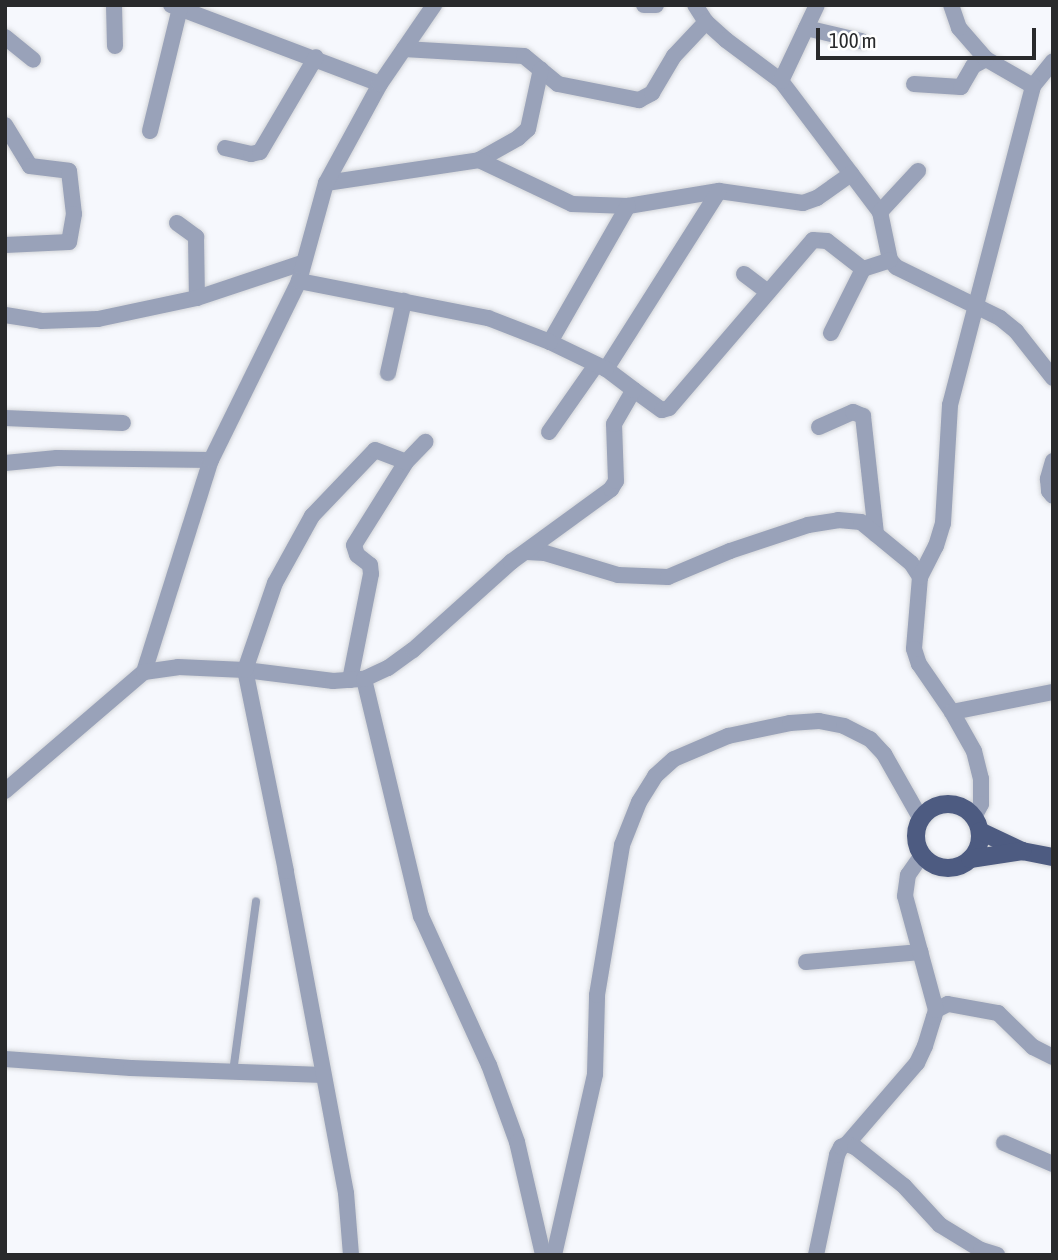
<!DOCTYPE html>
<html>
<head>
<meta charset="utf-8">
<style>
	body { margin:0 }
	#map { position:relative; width:1058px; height:1260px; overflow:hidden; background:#f6f8fd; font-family:"Asap Condensed",sans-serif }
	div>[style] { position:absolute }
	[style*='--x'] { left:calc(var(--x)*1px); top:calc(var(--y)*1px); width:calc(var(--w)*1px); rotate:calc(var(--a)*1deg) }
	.roads { filter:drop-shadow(0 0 2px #d1d3d7) drop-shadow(0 0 2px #d1d3d7) }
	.lane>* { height:8px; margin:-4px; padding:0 4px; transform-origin:4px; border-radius:4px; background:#99a2b9 }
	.street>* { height:16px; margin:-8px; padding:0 8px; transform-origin:8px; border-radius:8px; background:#99a2b9 }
	.primary>* { height:18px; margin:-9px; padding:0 9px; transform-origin:9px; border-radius:9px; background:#4d5b81 }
	.primary>.ring { margin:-9px; padding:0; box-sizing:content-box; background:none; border:18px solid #4d5b81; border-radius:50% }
	span { translate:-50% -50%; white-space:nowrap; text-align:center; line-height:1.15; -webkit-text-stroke:7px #fff; paint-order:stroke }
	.frame { position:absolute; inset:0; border:7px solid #292a2c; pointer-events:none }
	.scale { position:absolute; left:816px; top:28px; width:220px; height:32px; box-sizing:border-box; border:4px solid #292a2c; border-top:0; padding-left:9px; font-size:21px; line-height:24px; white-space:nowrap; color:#292a2c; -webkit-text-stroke:5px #fff; paint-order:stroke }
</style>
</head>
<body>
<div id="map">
	<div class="roads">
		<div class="lane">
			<div style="--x:233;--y:1072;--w:172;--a:-82.3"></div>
		</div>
		<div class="street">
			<div style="--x:114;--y:5;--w:41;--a:88.6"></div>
			<div style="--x:171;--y:5;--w:223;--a:20.7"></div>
			<div style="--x:644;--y:5;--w:12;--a:0"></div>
			<div style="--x:695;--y:5;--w:20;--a:57"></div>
			<div style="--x:706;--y:22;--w:27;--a:42"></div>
			<div style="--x:726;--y:40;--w:69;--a:36.7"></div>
			<div style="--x:781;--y:81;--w:164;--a:52.9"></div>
			<div style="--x:880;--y:212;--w:49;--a:78.2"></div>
			<div style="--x:890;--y:260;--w:9;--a:49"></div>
			<div style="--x:896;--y:267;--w:116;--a:26.1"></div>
			<div style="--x:1000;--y:318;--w:21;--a:39"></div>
			<div style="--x:1016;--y:331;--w:60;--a:51.8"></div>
			<div style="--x:806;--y:28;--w:57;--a:13.3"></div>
			<div style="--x:5;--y:37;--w:36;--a:39"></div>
			<div style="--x:404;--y:49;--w:120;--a:3.3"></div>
			<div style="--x:524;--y:56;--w:44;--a:39.5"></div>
			<div style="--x:558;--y:84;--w:83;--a:11.2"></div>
			<div style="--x:639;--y:100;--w:15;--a:-28"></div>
			<div style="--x:652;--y:93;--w:43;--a:-59.3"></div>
			<div style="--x:674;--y:56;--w:47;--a:-46.7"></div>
			<div style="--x:781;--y:81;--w:84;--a:-64.7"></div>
			<div style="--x:914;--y:84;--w:47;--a:3.7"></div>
			<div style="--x:961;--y:87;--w:24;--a:-60"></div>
			<div style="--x:973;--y:66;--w:15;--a:-28"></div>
			<div style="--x:1033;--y:86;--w:32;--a:-51"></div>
			<div style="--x:5;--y:125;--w:48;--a:58.6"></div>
			<div style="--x:30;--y:166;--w:39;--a:7"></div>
			<div style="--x:69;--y:171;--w:43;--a:83.4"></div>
			<div style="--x:74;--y:214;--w:28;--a:100"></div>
			<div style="--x:69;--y:242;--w:64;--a:177.3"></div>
			<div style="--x:150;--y:131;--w:127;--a:-76.3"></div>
			<div style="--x:225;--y:148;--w:27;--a:13"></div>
			<div style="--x:251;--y:154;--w:9;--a:-13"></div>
			<div style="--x:260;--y:152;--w:110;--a:-59.5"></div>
			<div style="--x:479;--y:160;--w:45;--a:-29.4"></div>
			<div style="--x:518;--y:138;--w:13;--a:-42"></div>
			<div style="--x:528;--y:129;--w:61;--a:-77.8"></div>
			<div style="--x:326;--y:183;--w:155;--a:-8.5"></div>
			<div style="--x:479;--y:160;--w:103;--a:25.3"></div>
			<div style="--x:572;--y:204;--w:56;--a:2"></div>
			<div style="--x:628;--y:206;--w:92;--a:-9.4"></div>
			<div style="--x:719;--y:191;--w:85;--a:8.1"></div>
			<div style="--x:803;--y:203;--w:15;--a:-20"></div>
			<div style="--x:817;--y:198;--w:42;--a:-35.2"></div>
			<div style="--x:880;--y:212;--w:56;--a:-47.2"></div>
			<div style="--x:177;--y:223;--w:24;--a:36"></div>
			<div style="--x:196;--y:237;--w:61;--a:89.1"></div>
			<div style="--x:744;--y:274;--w:30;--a:37"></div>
			<div style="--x:5;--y:315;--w:36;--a:9"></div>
			<div style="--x:41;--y:321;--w:57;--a:-2"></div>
			<div style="--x:98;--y:319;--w:101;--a:-12"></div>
			<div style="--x:197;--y:298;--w:111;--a:-18.4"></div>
			<div style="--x:831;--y:333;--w:72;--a:-63.4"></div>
			<div style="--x:863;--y:269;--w:28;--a:-18"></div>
			<div style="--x:550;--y:342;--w:157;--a:-60.2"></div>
			<div style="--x:606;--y:369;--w:211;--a:-57.6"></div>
			<div style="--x:388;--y:373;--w:74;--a:-77.5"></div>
			<div style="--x:634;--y:390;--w:34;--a:36"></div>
			<div style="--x:662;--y:410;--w:7;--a:-16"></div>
			<div style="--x:669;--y:408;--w:221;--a:-49.4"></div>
			<div style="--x:813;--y:240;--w:14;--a:4"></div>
			<div style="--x:827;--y:241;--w:46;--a:37.9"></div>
			<div style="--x:5;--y:418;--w:118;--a:2.4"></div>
			<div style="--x:819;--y:427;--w:37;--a:-24"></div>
			<div style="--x:853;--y:412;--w:11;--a:22"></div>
			<div style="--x:863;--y:416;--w:119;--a:83.7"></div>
			<div style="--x:549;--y:432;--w:82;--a:-55"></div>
			<div style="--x:1053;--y:461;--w:19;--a:106"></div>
			<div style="--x:1048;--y:479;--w:12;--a:85"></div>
			<div style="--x:1049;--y:491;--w:6;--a:51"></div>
			<div style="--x:5;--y:463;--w:52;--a:-5.5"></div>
			<div style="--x:57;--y:458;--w:154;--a:0.7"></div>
			<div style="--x:527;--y:552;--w:18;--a:3"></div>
			<div style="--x:545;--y:553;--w:76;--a:16.8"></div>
			<div style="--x:618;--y:575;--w:50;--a:2.3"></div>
			<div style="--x:668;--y:577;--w:67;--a:-22.8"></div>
			<div style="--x:730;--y:551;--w:82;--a:-18.4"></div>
			<div style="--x:808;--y:525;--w:30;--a:-9"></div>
			<div style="--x:838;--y:520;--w:23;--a:5"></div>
			<div style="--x:861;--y:522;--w:65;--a:39.4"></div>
			<div style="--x:911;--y:563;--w:17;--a:57"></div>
			<div style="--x:920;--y:577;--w:72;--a:94.8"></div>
			<div style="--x:914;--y:649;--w:16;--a:72"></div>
			<div style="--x:919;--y:664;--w:58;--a:55.5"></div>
			<div style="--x:952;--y:712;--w:45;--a:60.6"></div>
			<div style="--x:974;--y:751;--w:29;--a:76"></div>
			<div style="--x:981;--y:779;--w:25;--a:90"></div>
			<div style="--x:981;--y:804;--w:15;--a:118"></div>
			<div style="--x:920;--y:577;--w:35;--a:-63"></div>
			<div style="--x:936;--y:546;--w:24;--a:-73"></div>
			<div style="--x:943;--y:523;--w:118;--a:-86.6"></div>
			<div style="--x:950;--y:405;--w:330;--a:-75.4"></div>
			<div style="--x:1033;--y:86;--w:54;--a:-150.1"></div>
			<div style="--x:986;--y:59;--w:41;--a:-131.1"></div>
			<div style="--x:959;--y:28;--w:24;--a:-109"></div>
			<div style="--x:144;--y:672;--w:222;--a:-72.5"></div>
			<div style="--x:211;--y:460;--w:199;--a:-63.8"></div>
			<div style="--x:299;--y:281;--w:102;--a:-74.6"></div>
			<div style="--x:326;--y:183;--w:113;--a:-61.4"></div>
			<div style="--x:380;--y:84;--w:96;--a:-55.6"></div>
			<div style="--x:364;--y:679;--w:244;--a:76.5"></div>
			<div style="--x:421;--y:916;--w:164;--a:65.5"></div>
			<div style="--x:489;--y:1065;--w:82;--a:70"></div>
			<div style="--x:517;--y:1142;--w:116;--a:77"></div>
			<div style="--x:350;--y:680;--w:108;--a:-78.8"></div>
			<div style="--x:371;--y:574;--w:9;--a:-96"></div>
			<div style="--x:370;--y:565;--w:16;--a:-142"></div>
			<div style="--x:357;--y:555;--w:10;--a:-107"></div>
			<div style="--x:354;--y:545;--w:98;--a:-57.9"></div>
			<div style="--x:406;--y:462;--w:28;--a:-46"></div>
			<div style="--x:952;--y:712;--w:103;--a:-11.2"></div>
			<div style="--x:5;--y:791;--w:183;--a:-40.6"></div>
			<div style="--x:144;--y:672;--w:34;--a:-8"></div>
			<div style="--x:178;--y:667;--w:67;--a:2.6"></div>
			<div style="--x:245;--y:670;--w:89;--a:7.1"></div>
			<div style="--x:333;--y:681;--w:31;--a:-4"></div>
			<div style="--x:364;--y:679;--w:26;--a:-25"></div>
			<div style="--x:388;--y:668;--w:31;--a:-36"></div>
			<div style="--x:413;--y:650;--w:132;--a:-41.9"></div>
			<div style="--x:511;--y:562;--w:124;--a:-36.1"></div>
			<div style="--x:611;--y:489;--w:9;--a:-58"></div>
			<div style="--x:616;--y:481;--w:57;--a:-92"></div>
			<div style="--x:614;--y:424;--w:39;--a:-60"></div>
			<div style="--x:634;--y:390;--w:35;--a:-143"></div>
			<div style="--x:606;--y:369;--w:62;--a:-154.3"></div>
			<div style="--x:550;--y:342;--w:66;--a:-158.8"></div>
			<div style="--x:488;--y:318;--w:193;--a:-168.9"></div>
			<div style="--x:806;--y:962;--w:115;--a:-5"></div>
			<div style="--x:936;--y:1010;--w:13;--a:-27"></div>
			<div style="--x:948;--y:1004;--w:51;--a:10.2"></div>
			<div style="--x:998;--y:1013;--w:49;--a:44.2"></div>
			<div style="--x:1033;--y:1047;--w:22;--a:27"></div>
			<div style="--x:5;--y:1059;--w:126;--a:4.1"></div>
			<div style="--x:131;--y:1068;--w:192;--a:2.1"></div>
			<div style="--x:1004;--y:1143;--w:53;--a:23.2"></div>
			<div style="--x:847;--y:1144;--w:107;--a:-49.2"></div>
			<div style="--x:917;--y:1063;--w:19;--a:-65"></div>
			<div style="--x:925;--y:1046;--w:30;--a:-73"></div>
			<div style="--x:934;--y:1017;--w:7;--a:-74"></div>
			<div style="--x:936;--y:1010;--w:118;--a:-105.2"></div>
			<div style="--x:905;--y:896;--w:21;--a:-82"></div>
			<div style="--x:908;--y:875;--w:24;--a:-55"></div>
			<div style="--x:351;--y:1255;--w:62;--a:-94.6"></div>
			<div style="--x:346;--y:1193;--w:328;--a:-100.6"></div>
			<div style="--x:286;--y:871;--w:205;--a:-101.5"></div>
			<div style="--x:245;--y:670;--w:92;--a:-71"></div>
			<div style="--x:275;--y:583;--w:77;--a:-61.1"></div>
			<div style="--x:312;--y:516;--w:91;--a:-46.3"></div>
			<div style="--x:375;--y:450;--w:33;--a:21"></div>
			<div style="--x:554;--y:1255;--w:186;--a:-77.2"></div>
			<div style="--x:595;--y:1074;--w:79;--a:-88.5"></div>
			<div style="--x:597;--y:995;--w:152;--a:-80.5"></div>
			<div style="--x:622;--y:845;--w:46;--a:-68.4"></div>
			<div style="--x:639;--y:802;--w:31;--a:-58"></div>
			<div style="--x:655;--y:776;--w:25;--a:-42"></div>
			<div style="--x:674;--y:759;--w:59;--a:-23.1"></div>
			<div style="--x:728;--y:736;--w:63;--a:-11.8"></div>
			<div style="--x:790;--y:723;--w:29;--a:-4"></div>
			<div style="--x:819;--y:721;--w:25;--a:11"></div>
			<div style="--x:844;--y:726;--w:29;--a:27"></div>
			<div style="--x:870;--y:739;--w:21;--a:47"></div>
			<div style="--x:884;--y:754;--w:75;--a:60.4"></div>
			<div style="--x:816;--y:1255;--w:102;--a:-78.1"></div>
			<div style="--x:837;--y:1155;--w:9;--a:-63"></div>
			<div style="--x:841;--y:1147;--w:7;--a:-27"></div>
			<div style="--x:847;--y:1144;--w:9;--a:21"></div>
			<div style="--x:855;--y:1147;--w:63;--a:38.5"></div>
			<div style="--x:904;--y:1186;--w:53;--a:47.3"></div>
			<div style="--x:940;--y:1225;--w:48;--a:31.4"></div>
			<div style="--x:981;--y:1250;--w:17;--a:17"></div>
		</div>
		<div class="primary">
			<div class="ring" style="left:916px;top:804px;width:46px;height:46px"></div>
			<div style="--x:980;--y:831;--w:47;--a:25.5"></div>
			<div style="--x:1022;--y:851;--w:32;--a:11"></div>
			<div style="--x:970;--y:859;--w:53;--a:-8.7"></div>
		</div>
	</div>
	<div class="frame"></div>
	<div class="scale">100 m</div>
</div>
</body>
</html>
